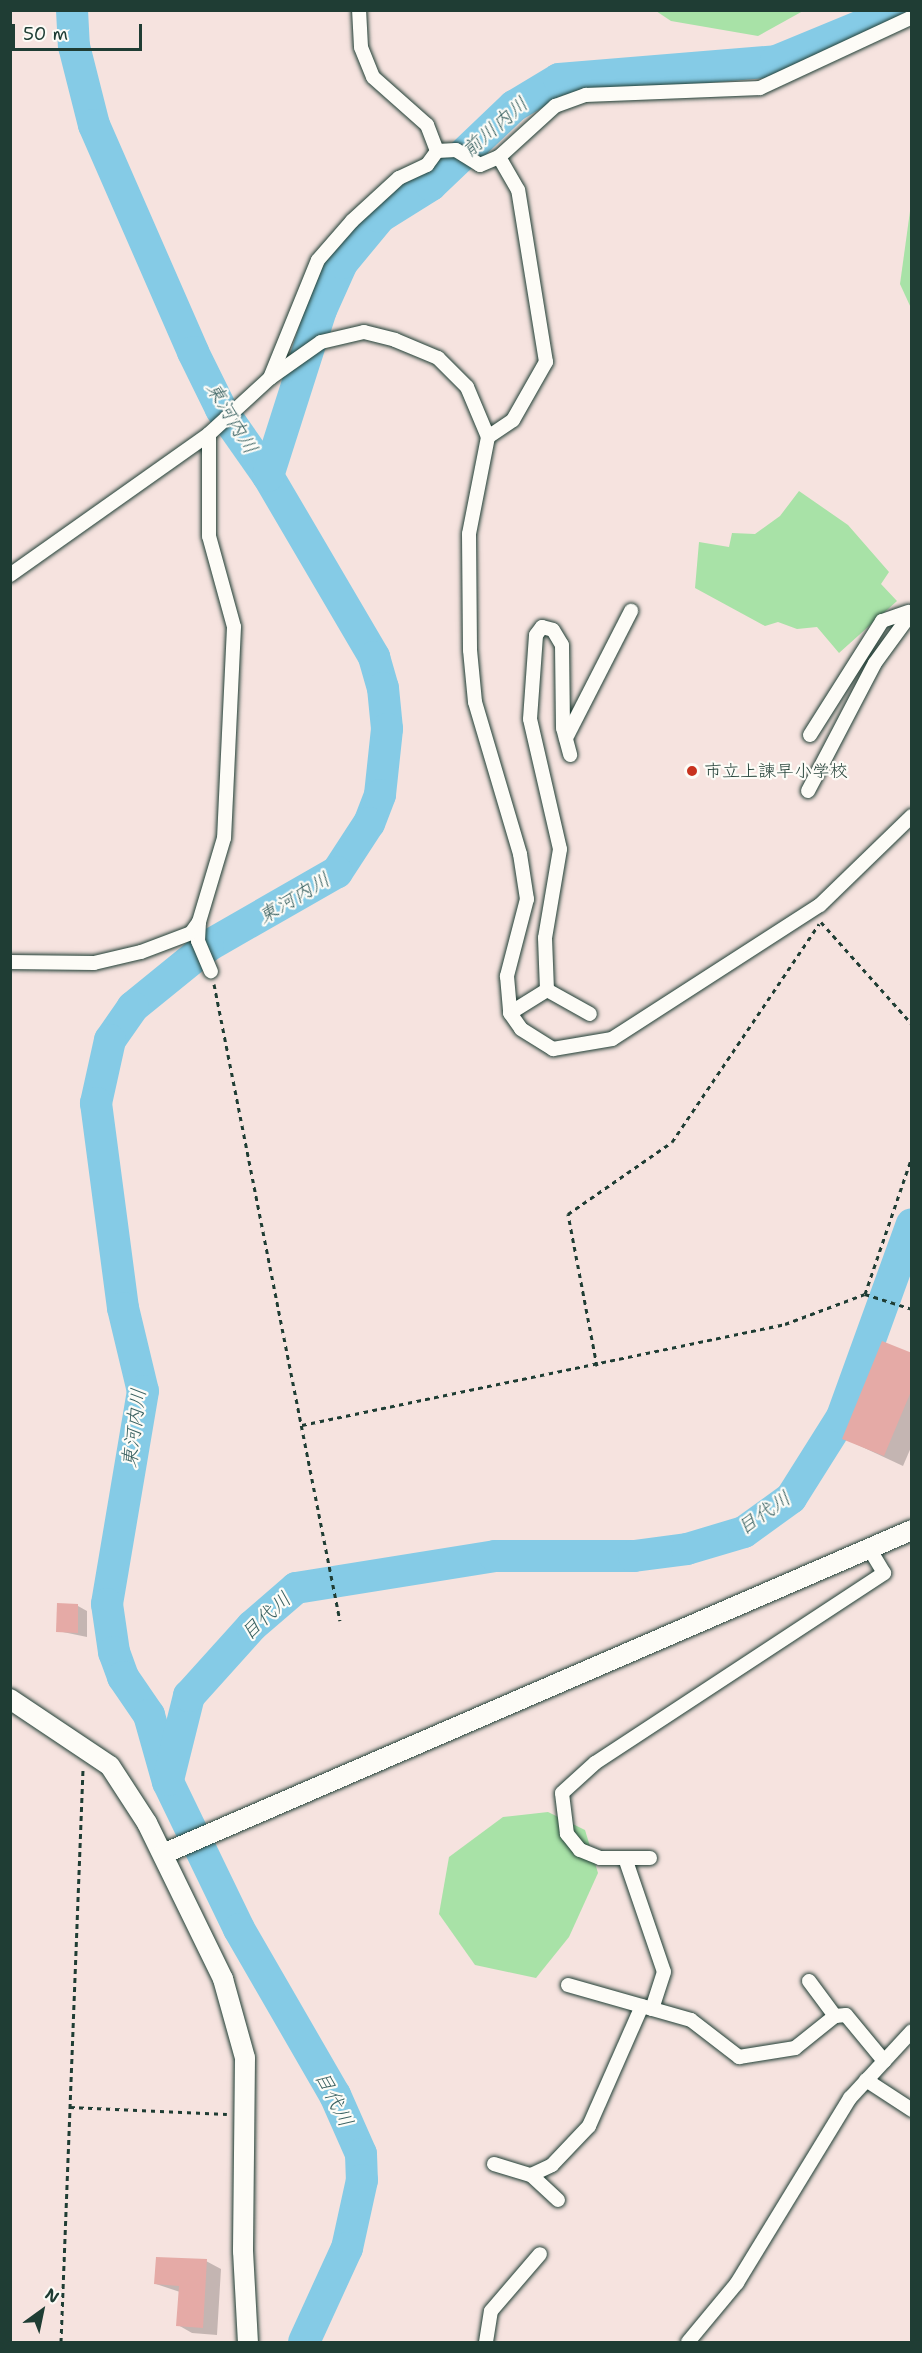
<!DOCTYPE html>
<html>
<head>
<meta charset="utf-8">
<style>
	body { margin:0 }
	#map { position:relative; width:922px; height:2353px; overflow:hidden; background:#f6e3df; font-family:"Shantell Sans","Klee One",sans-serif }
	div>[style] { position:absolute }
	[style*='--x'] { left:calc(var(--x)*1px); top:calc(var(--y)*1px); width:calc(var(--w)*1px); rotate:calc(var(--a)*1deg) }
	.green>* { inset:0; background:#a8e2a7 }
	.shadow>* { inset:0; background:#0003 }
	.river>* { height:32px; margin:-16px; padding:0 16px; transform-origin:16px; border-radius:16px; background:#85cbe6 }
	.building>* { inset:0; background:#e5aaa6 }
	.path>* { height:3px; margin-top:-1.5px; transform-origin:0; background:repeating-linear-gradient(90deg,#1f3d34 0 4.5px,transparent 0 9px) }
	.roads { filter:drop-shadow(0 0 2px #1f3d34) drop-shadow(0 0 2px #1f3d34) }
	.street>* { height:14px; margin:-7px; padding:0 7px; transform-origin:7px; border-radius:7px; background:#fdfcf7 }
	.secondary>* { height:20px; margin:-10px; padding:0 10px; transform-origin:10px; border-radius:10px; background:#fdfcf7 }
	.dots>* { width:16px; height:16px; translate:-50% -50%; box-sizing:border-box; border:3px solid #fdfcf7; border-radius:50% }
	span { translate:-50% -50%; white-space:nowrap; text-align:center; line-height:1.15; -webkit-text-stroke:4.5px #fdfcf7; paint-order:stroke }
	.poi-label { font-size:18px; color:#1f3d34 }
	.left { translate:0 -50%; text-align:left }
	.water-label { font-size:20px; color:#386060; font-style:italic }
	.frame { position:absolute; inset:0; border:12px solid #1f3d34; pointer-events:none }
	.north { position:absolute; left:12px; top:2281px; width:60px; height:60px; -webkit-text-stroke:4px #fdfcf7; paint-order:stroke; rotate:33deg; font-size:16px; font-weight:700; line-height:24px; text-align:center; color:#1f3d34 }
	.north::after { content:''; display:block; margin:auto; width:21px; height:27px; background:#1f3d34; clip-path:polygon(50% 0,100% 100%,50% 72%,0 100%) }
	.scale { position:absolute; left:12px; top:24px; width:130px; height:27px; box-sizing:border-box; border:3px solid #1f3d34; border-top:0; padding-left:8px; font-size:18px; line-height:21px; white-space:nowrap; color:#1f3d34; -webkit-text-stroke:4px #fdfcf7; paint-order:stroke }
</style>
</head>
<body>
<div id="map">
	<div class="green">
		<div style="clip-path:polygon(656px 11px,803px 11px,758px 36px,671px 21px)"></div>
		<div style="clip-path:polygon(911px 204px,911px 308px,900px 284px)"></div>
		<div style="clip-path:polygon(799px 491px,848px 525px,889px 572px,881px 584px,897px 601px,839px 653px,817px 627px,797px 629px,778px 622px,765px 626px,695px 588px,699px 542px,729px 547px,732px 533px,755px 534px,780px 516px)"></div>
		<div style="clip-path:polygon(548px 1812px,585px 1830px,598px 1873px,569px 1937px,536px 1978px,475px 1965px,439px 1914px,449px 1857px,503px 1817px)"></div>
	</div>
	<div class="shadow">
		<div style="clip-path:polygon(912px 1355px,912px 1445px,903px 1466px,843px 1438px)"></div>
		<div style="clip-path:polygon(78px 1606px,87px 1611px,87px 1637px,58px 1631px)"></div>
		<div style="clip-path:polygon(206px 2261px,221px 2269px,217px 2335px,192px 2333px,178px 2325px,180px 2292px,156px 2284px)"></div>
	</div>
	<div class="river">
		<div style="--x:72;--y:10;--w:36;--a:87"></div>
		<div style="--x:74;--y:46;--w:81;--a:75.8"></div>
		<div style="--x:94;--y:125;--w:248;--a:66.4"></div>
		<div style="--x:193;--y:352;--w:64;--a:63.8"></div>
		<div style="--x:221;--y:409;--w:82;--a:55"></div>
		<div style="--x:268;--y:476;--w:210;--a:59.6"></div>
		<div style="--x:374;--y:657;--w:32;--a:74"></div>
		<div style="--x:383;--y:688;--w:41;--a:84.4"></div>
		<div style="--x:387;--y:729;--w:66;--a:96.1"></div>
		<div style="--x:380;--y:795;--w:30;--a:111"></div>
		<div style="--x:369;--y:823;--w:59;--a:123.1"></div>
		<div style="--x:337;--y:872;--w:149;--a:150.2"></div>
		<div style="--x:208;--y:946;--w:97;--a:140.9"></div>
		<div style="--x:133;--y:1007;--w:40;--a:124.9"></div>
		<div style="--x:110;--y:1040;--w:65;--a:102.5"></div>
		<div style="--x:96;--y:1103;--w:207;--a:82.5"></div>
		<div style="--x:123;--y:1308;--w:85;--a:76.5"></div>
		<div style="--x:143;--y:1391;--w:216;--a:99.6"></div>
		<div style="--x:107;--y:1604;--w:49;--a:81.7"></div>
		<div style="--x:114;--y:1652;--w:27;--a:70"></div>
		<div style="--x:123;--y:1677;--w:46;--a:55.6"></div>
		<div style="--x:149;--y:1715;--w:70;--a:74.2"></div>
		<div style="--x:168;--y:1782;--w:163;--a:64.2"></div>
		<div style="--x:239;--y:1929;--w:192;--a:60"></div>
		<div style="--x:335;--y:2095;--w:64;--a:66.2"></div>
		<div style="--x:361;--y:2154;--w:26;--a:88"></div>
		<div style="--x:362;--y:2180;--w:70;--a:102.4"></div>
		<div style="--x:347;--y:2248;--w:103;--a:114.6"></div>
		<div style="--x:268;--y:476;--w:174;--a:-72.3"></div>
		<div style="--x:321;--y:310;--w:51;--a:-65.9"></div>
		<div style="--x:342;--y:263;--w:60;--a:-50.4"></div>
		<div style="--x:380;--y:217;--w:60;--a:-32.1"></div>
		<div style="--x:431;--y:185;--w:115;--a:-43.6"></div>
		<div style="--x:514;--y:106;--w:52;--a:-31"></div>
		<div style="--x:559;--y:79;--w:218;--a:-4.7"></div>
		<div style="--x:776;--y:61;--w:134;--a:-22.4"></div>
		<div style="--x:168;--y:1780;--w:87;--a:-76"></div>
		<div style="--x:189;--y:1696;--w:94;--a:-48"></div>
		<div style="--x:252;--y:1626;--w:58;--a:-40.8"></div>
		<div style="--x:296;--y:1588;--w:202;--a:-9.1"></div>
		<div style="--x:495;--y:1556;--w:139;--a:0"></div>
		<div style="--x:634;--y:1556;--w:53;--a:-7.5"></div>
		<div style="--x:687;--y:1549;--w:59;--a:-16.6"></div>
		<div style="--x:744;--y:1532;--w:58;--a:-35.9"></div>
		<div style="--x:791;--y:1498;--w:96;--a:-57.8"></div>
		<div style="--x:842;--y:1417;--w:205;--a:-70.1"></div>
	</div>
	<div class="building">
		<div style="clip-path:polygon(882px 1341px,912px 1353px,912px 1389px,884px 1456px,842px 1439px)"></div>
		<div style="clip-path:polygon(57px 1603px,78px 1604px,78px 1633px,56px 1632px)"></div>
		<div style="clip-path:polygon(156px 2257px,207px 2259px,203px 2328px,176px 2326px,179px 2286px,154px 2284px)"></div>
	</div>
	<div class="path">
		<div style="--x:821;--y:922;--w:137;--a:48.3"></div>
		<div style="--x:214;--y:984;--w:649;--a:78.81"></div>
		<div style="--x:865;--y:1294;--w:145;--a:-71.1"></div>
		<div style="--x:597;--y:1366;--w:155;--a:-100.8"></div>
		<div style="--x:568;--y:1214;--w:126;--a:-34.7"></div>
		<div style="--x:672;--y:1142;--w:263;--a:-56"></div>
		<div style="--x:302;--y:1425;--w:493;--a:-11.8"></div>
		<div style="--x:785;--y:1324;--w:85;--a:-20.6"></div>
		<div style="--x:865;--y:1294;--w:49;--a:17.7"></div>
		<div style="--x:70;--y:2107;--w:157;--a:2.6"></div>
		<div style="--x:61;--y:2342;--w:573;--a:-87.8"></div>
	</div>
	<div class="roads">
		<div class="street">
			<div style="--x:437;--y:151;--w:19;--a:-3"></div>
			<div style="--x:456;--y:150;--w:28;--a:32"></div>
			<div style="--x:480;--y:165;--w:21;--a:-23"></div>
			<div style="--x:499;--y:157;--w:76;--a:-42.3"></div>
			<div style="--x:555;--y:106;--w:33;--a:-20"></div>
			<div style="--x:586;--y:95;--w:174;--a:-2.3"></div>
			<div style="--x:760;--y:88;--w:168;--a:-25"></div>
			<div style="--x:270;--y:378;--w:127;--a:-67.9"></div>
			<div style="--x:318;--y:260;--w:52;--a:-48.9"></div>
			<div style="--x:352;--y:221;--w:64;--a:-42.5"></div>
			<div style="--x:399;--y:178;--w:31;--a:-25"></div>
			<div style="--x:427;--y:165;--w:17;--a:-54"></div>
			<div style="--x:437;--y:151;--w:28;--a:-111"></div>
			<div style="--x:427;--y:125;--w:72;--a:-138.4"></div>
			<div style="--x:373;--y:77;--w:32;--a:-112"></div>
			<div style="--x:361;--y:47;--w:37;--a:-93"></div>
			<div style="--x:209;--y:434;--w:102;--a:90"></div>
			<div style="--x:209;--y:536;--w:94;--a:74.6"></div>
			<div style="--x:234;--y:627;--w:211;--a:92.7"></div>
			<div style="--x:224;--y:838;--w:88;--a:106.6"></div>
			<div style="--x:199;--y:922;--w:19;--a:93"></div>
			<div style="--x:198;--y:941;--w:33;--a:67"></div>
			<div style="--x:488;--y:437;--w:30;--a:-34"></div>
			<div style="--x:513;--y:420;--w:67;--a:-60.4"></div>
			<div style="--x:546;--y:362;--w:174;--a:-99.2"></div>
			<div style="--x:518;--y:190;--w:38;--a:-120"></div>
			<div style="--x:10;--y:575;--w:244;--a:-35.3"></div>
			<div style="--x:209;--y:434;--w:83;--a:-42.6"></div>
			<div style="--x:270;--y:378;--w:62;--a:-35.2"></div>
			<div style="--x:321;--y:342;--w:44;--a:-13.1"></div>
			<div style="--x:364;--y:332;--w:32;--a:14"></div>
			<div style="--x:395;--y:340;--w:47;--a:22.7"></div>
			<div style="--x:438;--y:358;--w:41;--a:45"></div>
			<div style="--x:467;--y:387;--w:54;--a:67.2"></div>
			<div style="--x:488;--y:437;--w:99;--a:101.1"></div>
			<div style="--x:469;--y:534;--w:116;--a:89.5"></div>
			<div style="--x:470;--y:650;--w:52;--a:84.5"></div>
			<div style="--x:475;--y:702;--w:159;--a:73.5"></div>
			<div style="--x:520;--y:854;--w:46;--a:81.2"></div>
			<div style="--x:527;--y:899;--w:80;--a:104.6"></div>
			<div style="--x:507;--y:976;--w:37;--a:85"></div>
			<div style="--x:510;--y:1013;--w:19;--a:55"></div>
			<div style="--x:521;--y:1029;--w:38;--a:32"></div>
			<div style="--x:553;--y:1049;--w:60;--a:-9.6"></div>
			<div style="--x:612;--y:1039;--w:247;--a:-32.8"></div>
			<div style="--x:820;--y:905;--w:128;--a:-44.1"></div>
			<div style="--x:810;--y:735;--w:135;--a:-57.7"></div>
			<div style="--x:882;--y:621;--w:28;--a:-19"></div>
			<div style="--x:566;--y:738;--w:143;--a:-62.9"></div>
			<div style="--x:808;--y:791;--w:144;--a:-62.4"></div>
			<div style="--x:875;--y:663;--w:63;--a:-54"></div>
			<div style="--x:10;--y:962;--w:84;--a:0.7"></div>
			<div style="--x:94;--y:963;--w:48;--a:-13.2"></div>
			<div style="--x:141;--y:952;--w:53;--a:-20.8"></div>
			<div style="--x:191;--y:933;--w:14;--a:-54"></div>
			<div style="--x:547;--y:990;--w:52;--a:-92.2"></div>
			<div style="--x:545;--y:938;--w:90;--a:-80.4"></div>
			<div style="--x:560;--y:849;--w:133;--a:-103"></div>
			<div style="--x:530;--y:719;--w:84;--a:-85.9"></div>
			<div style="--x:536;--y:635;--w:10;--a:-53"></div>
			<div style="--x:542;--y:627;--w:11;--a:15"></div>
			<div style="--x:553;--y:630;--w:17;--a:59"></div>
			<div style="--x:562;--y:645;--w:83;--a:89.3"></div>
			<div style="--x:563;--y:728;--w:28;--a:75"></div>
			<div style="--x:510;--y:1013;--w:44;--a:-31.9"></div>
			<div style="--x:547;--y:990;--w:49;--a:29.2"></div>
			<div style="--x:625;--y:1858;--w:120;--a:71.1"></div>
			<div style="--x:664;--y:1972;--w:39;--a:108"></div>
			<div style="--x:650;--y:1858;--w:50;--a:180"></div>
			<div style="--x:600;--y:1858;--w:22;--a:-158"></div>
			<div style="--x:580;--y:1850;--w:21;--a:-129"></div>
			<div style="--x:567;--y:1834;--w:41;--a:-97"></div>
			<div style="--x:562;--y:1793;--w:45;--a:-42.3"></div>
			<div style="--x:595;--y:1763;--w:346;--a:-33.3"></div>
			<div style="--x:884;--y:1573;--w:29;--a:-121"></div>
			<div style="--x:809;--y:1981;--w:44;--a:53.4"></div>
			<div style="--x:835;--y:2016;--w:11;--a:-5"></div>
			<div style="--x:846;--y:2015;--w:60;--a:50.4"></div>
			<div style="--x:568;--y:1985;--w:128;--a:15.9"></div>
			<div style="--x:691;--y:2020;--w:61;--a:37.6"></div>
			<div style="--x:739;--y:2057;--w:57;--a:-9.1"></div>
			<div style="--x:795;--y:2048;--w:51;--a:-38.7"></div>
			<div style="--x:866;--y:2080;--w:55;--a:33.1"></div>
			<div style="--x:494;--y:2164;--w:39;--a:17"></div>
			<div style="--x:558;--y:2200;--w:37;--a:-137"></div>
			<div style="--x:531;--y:2175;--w:23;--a:-25"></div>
			<div style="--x:552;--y:2165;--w:54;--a:-46.5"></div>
			<div style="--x:589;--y:2126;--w:131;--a:-66.2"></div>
			<div style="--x:486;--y:2342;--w:31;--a:-81"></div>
			<div style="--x:491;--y:2311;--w:75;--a:-49.3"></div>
			<div style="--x:688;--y:2342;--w:77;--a:-50.3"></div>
			<div style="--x:737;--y:2283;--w:217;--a:-58.6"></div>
			<div style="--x:850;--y:2098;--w:91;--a:-47.2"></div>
		</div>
		<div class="secondary">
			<div style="--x:10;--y:1699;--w:120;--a:33.8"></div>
			<div style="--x:110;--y:1766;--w:68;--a:57"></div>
			<div style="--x:147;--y:1823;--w:174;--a:64"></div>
			<div style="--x:223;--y:1979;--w:82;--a:74.4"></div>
			<div style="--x:245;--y:2058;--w:193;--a:90.6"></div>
			<div style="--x:243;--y:2251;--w:91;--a:86.9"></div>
			<div style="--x:163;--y:1854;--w:816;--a:-23.39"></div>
		</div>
	</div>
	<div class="dots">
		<div style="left:692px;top:771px;background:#c8321e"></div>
	</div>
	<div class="poi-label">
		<span class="left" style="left:704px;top:771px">市立上諫早小学校</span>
	</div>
	<div class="water-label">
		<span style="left:495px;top:127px;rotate:-41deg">前川内川</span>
		<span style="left:232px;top:418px;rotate:59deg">東河内川</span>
		<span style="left:294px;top:898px;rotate:-31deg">東河内川</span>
		<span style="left:134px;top:1428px;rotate:-83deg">東河内川</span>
		<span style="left:764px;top:1513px;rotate:-35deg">目代川</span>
		<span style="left:266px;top:1616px;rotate:-43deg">目代川</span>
		<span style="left:334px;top:2099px;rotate:63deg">目代川</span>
	</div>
	<div class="frame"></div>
	<div class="north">N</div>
	<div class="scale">50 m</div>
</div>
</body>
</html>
